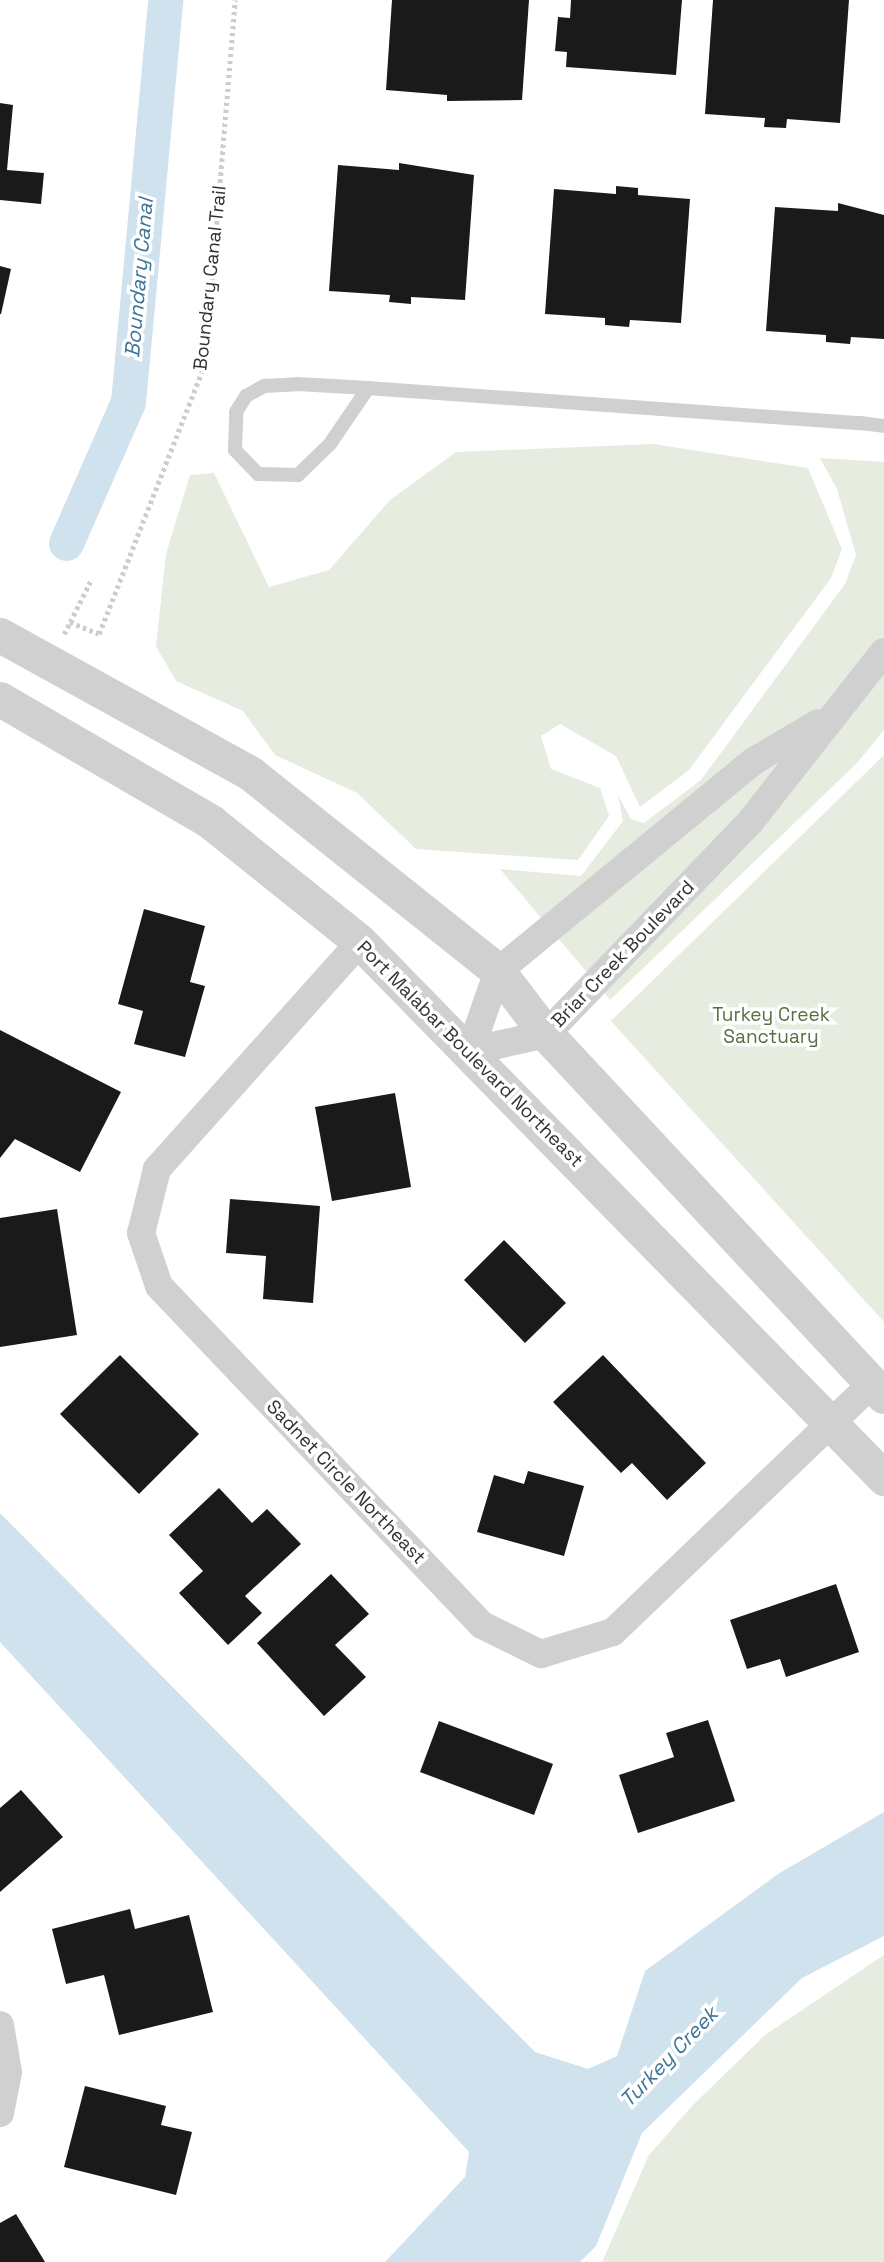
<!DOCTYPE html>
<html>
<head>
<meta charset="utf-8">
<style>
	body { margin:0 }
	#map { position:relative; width:884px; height:2262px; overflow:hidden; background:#fff; font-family:"Space Grotesk",sans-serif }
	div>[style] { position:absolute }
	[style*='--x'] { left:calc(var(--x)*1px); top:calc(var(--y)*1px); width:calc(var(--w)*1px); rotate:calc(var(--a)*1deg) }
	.green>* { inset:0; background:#e6ecdf }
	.water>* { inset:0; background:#cfe2ee }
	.canal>* { height:35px; margin:-17.5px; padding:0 17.5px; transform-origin:17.5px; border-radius:17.5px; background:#cfe2ee }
	.building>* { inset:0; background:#1a1a1a }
	.path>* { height:4.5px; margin-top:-2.25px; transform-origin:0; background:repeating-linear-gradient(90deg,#cdcdcd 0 3.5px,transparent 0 7px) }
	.service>* { height:14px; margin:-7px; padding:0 7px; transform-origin:7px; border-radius:7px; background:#d0d0d0 }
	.minor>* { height:28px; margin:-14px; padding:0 14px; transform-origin:14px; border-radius:14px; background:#d0d0d0 }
	.tertiary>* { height:35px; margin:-17.5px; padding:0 17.5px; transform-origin:17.5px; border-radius:17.5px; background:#d0d0d0 }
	span { translate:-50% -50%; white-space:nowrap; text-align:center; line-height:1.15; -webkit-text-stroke:7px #fff; paint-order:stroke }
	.street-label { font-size:19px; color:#333 }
	.park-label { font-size:19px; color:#56703f }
	.water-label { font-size:21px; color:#3f7597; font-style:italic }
</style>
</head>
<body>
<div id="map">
	<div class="green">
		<div style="clip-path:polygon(653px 444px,808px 468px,842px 549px,831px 578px,689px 770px,640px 807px,616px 756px,560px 724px,541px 736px,551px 769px,600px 788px,609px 816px,578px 860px,416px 849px,357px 793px,275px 755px,243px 711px,176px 681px,156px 646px,166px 554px,190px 475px,214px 473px,269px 587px,329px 570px,390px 500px,456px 452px)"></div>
		<div style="clip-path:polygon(820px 458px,884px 462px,884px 730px,857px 763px,610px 1000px,500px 869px,581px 876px,623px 821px,618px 795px,631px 819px,644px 823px,701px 780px,845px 584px,856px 555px,837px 489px)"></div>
		<div style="clip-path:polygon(884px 755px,884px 1322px,611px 1021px)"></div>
		<div style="clip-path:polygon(884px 1955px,884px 2262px,602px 2262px,649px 2155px,692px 2106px,765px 2035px)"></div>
	</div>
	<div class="water">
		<div style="clip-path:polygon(0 1513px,535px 2052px,588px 2069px,617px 2056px,645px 1971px,778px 1874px,884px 1812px,884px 1936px,802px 1978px,642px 2133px,596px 2246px,580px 2262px,385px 2262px,465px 2177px,469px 2152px,0 1642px)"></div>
	</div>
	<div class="canal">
		<div style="--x:66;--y:543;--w:154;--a:-66.3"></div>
		<div style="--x:128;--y:402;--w:404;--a:-84.7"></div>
	</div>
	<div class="building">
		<div style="clip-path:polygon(392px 0,529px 0,522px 100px,447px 101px,447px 95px,386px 90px)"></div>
		<div style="clip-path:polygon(571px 0,682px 0,676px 75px,566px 67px,567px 52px,555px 51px,558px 17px,570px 18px)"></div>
		<div style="clip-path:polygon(713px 0,849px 0,840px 123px,787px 119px,786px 128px,764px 127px,765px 118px,705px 114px)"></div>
		<div style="clip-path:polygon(0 103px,13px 105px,7px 170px,44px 173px,41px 204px,0 200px)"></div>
		<div style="clip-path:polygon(399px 163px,474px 175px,465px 300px,411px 297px,411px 304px,389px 302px,390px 295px,329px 291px,338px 165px,399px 170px)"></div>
		<div style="clip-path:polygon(616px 186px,638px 188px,638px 195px,690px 199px,681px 323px,630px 320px,629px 327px,605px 325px,605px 318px,545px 314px,554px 189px,616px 194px)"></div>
		<div style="clip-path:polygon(838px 203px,884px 215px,884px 339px,851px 337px,850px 344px,826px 342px,826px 335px,766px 331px,775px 207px,838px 211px)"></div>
		<div style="clip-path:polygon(0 266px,11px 269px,1px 314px,0 314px)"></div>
		<div style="clip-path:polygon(144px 909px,205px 926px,190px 982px,205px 986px,185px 1057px,134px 1044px,143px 1011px,118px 1004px)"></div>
		<div style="clip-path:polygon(0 1030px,121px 1092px,80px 1172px,15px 1139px,0 1158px)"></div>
		<div style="clip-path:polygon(395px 1093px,411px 1187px,332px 1201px,315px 1107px)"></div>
		<div style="clip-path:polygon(230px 1199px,320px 1206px,313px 1303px,263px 1299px,266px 1256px,226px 1253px)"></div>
		<div style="clip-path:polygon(57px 1209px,77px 1335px,0 1347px,0 1218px)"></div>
		<div style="clip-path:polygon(504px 1240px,566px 1303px,525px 1343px,464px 1280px)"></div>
		<div style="clip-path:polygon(120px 1355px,199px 1434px,139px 1494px,60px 1414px)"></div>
		<div style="clip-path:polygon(603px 1355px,706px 1463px,667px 1500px,632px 1463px,621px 1473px,553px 1402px)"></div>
		<div style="clip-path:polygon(528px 1471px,584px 1486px,564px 1556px,477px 1532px,494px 1475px,524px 1484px)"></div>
		<div style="clip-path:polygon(219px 1488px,252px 1523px,267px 1509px,301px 1544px,245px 1596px,262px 1613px,228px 1645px,179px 1593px,203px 1571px,169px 1535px)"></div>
		<div style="clip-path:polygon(331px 1574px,369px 1614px,335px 1645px,366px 1677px,324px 1716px,257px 1643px)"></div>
		<div style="clip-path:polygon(836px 1584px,859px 1652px,786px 1677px,780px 1659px,747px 1669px,730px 1620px)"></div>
		<div style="clip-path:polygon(708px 1720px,735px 1801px,638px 1833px,619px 1775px,674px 1757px,666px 1733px)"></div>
		<div style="clip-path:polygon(439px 1721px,553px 1764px,534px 1815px,420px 1772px)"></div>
		<div style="clip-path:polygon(21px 1790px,63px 1837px,0 1892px,0 1808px)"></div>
		<div style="clip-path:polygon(130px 1909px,135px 1929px,189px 1915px,213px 2012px,119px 2035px,104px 1975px,66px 1984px,52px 1929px)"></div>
		<div style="clip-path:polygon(85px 2086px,166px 2106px,161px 2125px,192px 2132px,176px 2195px,64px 2167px)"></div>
		<div style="clip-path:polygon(16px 2214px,45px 2262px,0 2262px,0 2223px)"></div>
	</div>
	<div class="path">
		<div style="--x:70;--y:622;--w:45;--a:-63.4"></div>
		<div style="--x:64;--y:634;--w:13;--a:-63"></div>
		<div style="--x:70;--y:622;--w:31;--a:22"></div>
		<div style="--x:99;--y:634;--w:290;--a:-68.6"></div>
		<div style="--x:205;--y:364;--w:365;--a:-85.3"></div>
	</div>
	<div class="service">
		<div style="--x:368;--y:388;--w:68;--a:124.2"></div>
		<div style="--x:330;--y:444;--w:45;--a:135.9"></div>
		<div style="--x:298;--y:475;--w:40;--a:-178.6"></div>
		<div style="--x:258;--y:474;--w:33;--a:-134"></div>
		<div style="--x:235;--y:450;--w:38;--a:-88"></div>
		<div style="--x:236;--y:412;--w:19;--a:-58"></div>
		<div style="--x:246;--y:396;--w:21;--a:-29"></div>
		<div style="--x:264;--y:386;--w:33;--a:-3"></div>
		<div style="--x:297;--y:384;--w:71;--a:3.2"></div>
		<div style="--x:368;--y:388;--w:13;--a:4"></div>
		<div style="--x:381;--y:389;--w:480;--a:4.1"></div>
		<div style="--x:860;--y:423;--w:24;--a:7"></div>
	</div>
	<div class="minor">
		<div style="--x:360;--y:942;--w:305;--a:131.8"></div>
		<div style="--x:157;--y:1169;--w:66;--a:104"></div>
		<div style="--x:141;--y:1233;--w:56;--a:71.2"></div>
		<div style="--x:159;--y:1286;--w:468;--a:46.4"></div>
		<div style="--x:482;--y:1625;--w:66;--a:26.2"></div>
		<div style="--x:541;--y:1654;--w:75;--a:-17"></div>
		<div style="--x:613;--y:1632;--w:359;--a:-43.8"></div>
		<div style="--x:470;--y:1051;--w:78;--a:-12.6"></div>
		<div style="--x:546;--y:1034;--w:294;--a:-46.1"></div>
		<div style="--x:750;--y:822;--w:216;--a:-51.8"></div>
		<div style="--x:470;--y:1051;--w:85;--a:-70.7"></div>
		<div style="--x:498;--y:971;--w:331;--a:-39.4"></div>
		<div style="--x:754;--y:761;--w:74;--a:-30.7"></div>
		<div style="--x:0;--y:2025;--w:48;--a:80.3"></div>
		<div style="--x:8;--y:2072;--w:42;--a:101"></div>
	</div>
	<div class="tertiary">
		<div style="--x:0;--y:635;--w:286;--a:28.9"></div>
		<div style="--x:250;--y:773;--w:317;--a:38.6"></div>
		<div style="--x:498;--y:971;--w:79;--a:52.7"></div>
		<div style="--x:546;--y:1034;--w:495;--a:47"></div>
		<div style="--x:0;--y:699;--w:244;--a:30.2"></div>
		<div style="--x:211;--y:822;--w:191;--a:38.8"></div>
		<div style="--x:360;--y:942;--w:750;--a:45.65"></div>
	</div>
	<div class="street-label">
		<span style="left:210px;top:278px;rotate:-84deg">Boundary Canal Trail</span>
		<span style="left:623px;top:954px;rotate:-46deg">Briar Creek Boulevard</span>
		<span style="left:470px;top:1054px;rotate:45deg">Port Malabar Boulevard Northeast</span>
		<span style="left:346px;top:1482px;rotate:46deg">Sadnet Circle Northeast</span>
	</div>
	<div class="park-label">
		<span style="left:771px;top:1026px">Turkey Creek<br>Sanctuary</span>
	</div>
	<div class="water-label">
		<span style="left:139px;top:278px;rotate:-85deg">Boundary Canal</span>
		<span style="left:669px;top:2057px;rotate:-46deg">Turkey Creek</span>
	</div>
</div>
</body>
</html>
